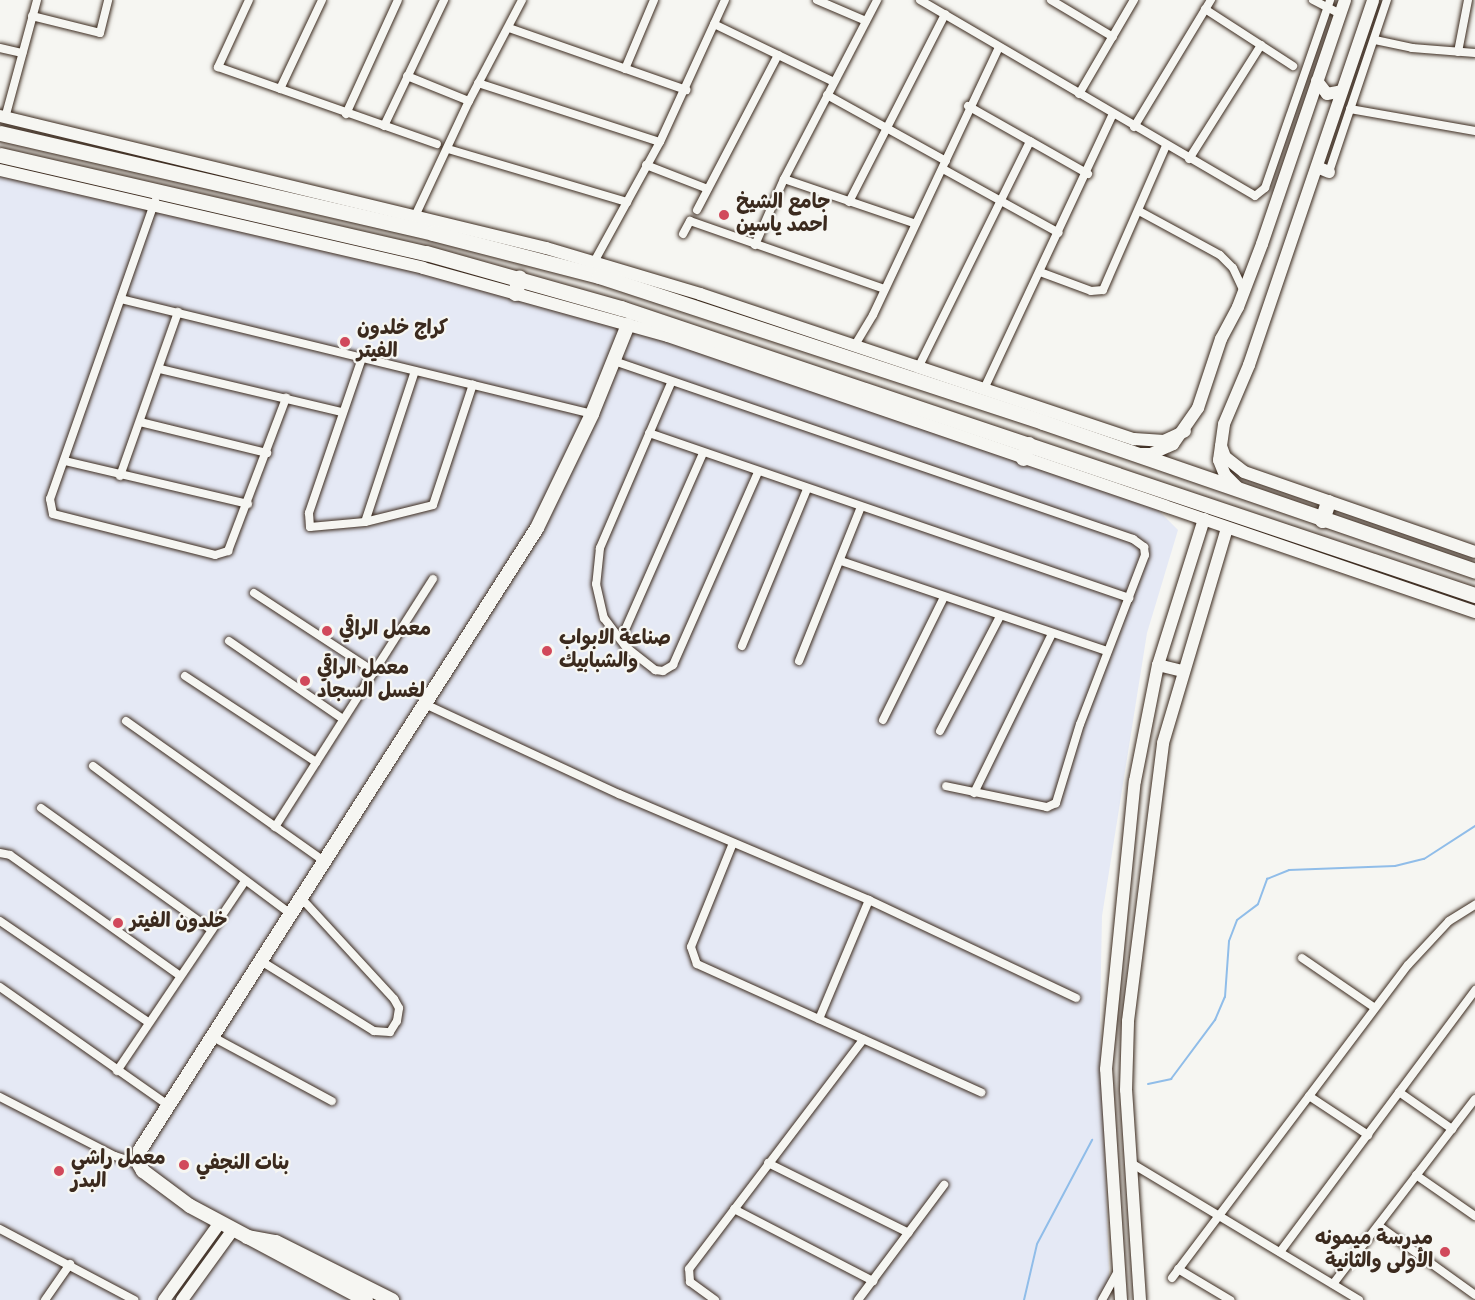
<!DOCTYPE html>
<html>
<head>
<meta charset="utf-8">
<style>
	body { margin:0 }
	#map { position:relative; width:1475px; height:1300px; overflow:hidden; background:#f6f6f2; font-family:"Gochi Hand","Playpen Sans Arabic",sans-serif }
	div>[style] { position:absolute }
	[style*='--x'] { left:calc(var(--x)*1px); top:calc(var(--y)*1px); width:calc(var(--w)*1px); rotate:calc(var(--a)*1deg) }
	.built>* { inset:0; background:#e5e9f5 }
	.stream>* { height:2px; margin:-1px; padding:0 1px; transform-origin:1px; border-radius:1px; background:#90bde9 }
	.roads { filter:drop-shadow(0 0 2px #3b2a1e) drop-shadow(0 0 2px #3b2a1e) }
	.street>* { height:8px; margin:-4px; padding:0 4px; transform-origin:4px; border-radius:4px; background:#f6f6f2 }
	.secondary>* { height:12px; margin:-6px; padding:0 6px; transform-origin:6px; border-radius:6px; background:#f6f6f2 }
	.primary>* { height:14px; margin:-7px; padding:0 7px; transform-origin:7px; border-radius:7px; background:#f6f6f2 }
	.highway>* { height:15px; margin:-7.5px; padding:0 7.5px; transform-origin:7.5px; border-radius:7.5px; background:#f6f6f2 }
	.dots>* { width:16px; height:16px; translate:-50% -50%; box-sizing:border-box; border:3px solid #f6f6f2; border-radius:50% }
	span { translate:-50% -50%; white-space:nowrap; text-align:center; line-height:1.15; -webkit-text-stroke:4.5px #f6f6f2; paint-order:stroke }
	.poi-label { font-size:20px; color:#3b2a1e; font-weight:700 }
	.left { translate:0 -50%; text-align:left }
	.right { translate:-100% -50%; text-align:right }
</style>
</head>
<body>
<div id="map">
	<div class="built">
		<div style="clip-path:polygon(0 165px,525px 288px,642px 326px,1156px 508px,1178px 530px,1147px 633px,1102px 916px,1100px 1017px,1110px 1300px,0 1300px)"></div>
	</div>
	<div class="stream">
		<div style="--x:1148;--y:1084;--w:24;--a:-12"></div>
		<div style="--x:1171;--y:1079;--w:74;--a:-53.3"></div>
		<div style="--x:1215;--y:1020;--w:25;--a:-67"></div>
		<div style="--x:1225;--y:997;--w:56;--a:-85.9"></div>
		<div style="--x:1229;--y:941;--w:22;--a:-69"></div>
		<div style="--x:1237;--y:920;--w:26;--a:-37"></div>
		<div style="--x:1258;--y:904;--w:27;--a:-70"></div>
		<div style="--x:1267;--y:879;--w:24;--a:-22"></div>
		<div style="--x:1289;--y:870;--w:106;--a:-2.2"></div>
		<div style="--x:1395;--y:866;--w:30;--a:-14"></div>
		<div style="--x:1424;--y:859;--w:61;--a:-32.9"></div>
		<div style="--x:1024;--y:1300;--w:57;--a:-76.9"></div>
		<div style="--x:1037;--y:1244;--w:118;--a:-62.1"></div>
	</div>
	<div class="roads">
		<div class="street">
			<div style="--x:249;--y:0;--w:74;--a:114.8"></div>
			<div style="--x:218;--y:67;--w:232;--a:19.4"></div>
			<div style="--x:817;--y:0;--w:53;--a:23.2"></div>
			<div style="--x:920;--y:0;--w:388;--a:30.3"></div>
			<div style="--x:1255;--y:196;--w:13;--a:-39"></div>
			<div style="--x:1265;--y:188;--w:199;--a:-70.9"></div>
			<div style="--x:1051;--y:0;--w:72;--a:30.8"></div>
			<div style="--x:1313;--y:0;--w:30;--a:27"></div>
			<div style="--x:1205;--y:9;--w:105;--a:32.9"></div>
			<div style="--x:32;--y:16;--w:70;--a:14"></div>
			<div style="--x:100;--y:33;--w:34;--a:-76"></div>
			<div style="--x:714;--y:24;--w:133;--a:25.8"></div>
			<div style="--x:509;--y:28;--w:188;--a:19.3"></div>
			<div style="--x:1375;--y:40;--w:38;--a:12"></div>
			<div style="--x:1412;--y:48;--w:63;--a:4.5"></div>
			<div style="--x:0;--y:48;--w:23;--a:13"></div>
			<div style="--x:1458;--y:52;--w:53;--a:-79.1"></div>
			<div style="--x:625;--y:69;--w:75;--a:-67.2"></div>
			<div style="--x:407;--y:76;--w:67;--a:22"></div>
			<div style="--x:478;--y:83;--w:191;--a:18"></div>
			<div style="--x:280;--y:89;--w:98;--a:-64.7"></div>
			<div style="--x:1079;--y:94;--w:109;--a:-59.7"></div>
			<div style="--x:827;--y:95;--w:136;--a:29"></div>
			<div style="--x:968;--y:106;--w:138;--a:29.5"></div>
			<div style="--x:1350;--y:109;--w:127;--a:10"></div>
			<div style="--x:346;--y:114;--w:125;--a:-65.5"></div>
			<div style="--x:5;--y:118;--w:122;--a:-74.8"></div>
			<div style="--x:384;--y:126;--w:140;--a:-64.5"></div>
			<div style="--x:1134;--y:127;--w:149;--a:-58.8"></div>
			<div style="--x:448;--y:149;--w:187;--a:16.5"></div>
			<div style="--x:1189;--y:159;--w:135;--a:-57.7"></div>
			<div style="--x:646;--y:165;--w:66;--a:21.2"></div>
			<div style="--x:943;--y:169;--w:132;--a:28.9"></div>
			<div style="--x:1329;--y:172;--w:182;--a:-71.4"></div>
			<div style="--x:784;--y:179;--w:139;--a:18.8"></div>
			<div style="--x:155;--y:201;--w:316;--a:109.4"></div>
			<div style="--x:50;--y:499;--w:15;--a:79"></div>
			<div style="--x:53;--y:514;--w:167;--a:14.2"></div>
			<div style="--x:215;--y:555;--w:14;--a:-17"></div>
			<div style="--x:228;--y:551;--w:164;--a:-69.2"></div>
			<div style="--x:849;--y:202;--w:211;--a:-62.9"></div>
			<div style="--x:697;--y:210;--w:175;--a:-62.4"></div>
			<div style="--x:1139;--y:211;--w:92;--a:28.5"></div>
			<div style="--x:1220;--y:255;--w:18;--a:45"></div>
			<div style="--x:1233;--y:268;--w:26;--a:65"></div>
			<div style="--x:416;--y:214;--w:125;--a:-64.9"></div>
			<div style="--x:469;--y:101;--w:114;--a:-62.3"></div>
			<div style="--x:683;--y:234;--w:15;--a:-62"></div>
			<div style="--x:690;--y:221;--w:206;--a:19.3"></div>
			<div style="--x:755;--y:245;--w:72;--a:-66.3"></div>
			<div style="--x:784;--y:179;--w:202;--a:-62.5"></div>
			<div style="--x:594;--y:262;--w:137;--a:-61.2"></div>
			<div style="--x:660;--y:142;--w:156;--a:-65.4"></div>
			<div style="--x:1040;--y:272;--w:54;--a:20.4"></div>
			<div style="--x:1091;--y:291;--w:12;--a:-5"></div>
			<div style="--x:1103;--y:290;--w:157;--a:-66.4"></div>
			<div style="--x:121;--y:299;--w:485;--a:13.7"></div>
			<div style="--x:855;--y:345;--w:35;--a:-59"></div>
			<div style="--x:873;--y:315;--w:296;--a:-64.8"></div>
			<div style="--x:362;--y:358;--w:164;--a:108.9"></div>
			<div style="--x:309;--y:513;--w:14;--a:86"></div>
			<div style="--x:310;--y:527;--w:55;--a:-5.2"></div>
			<div style="--x:365;--y:522;--w:70;--a:-14"></div>
			<div style="--x:433;--y:505;--w:127;--a:-71.7"></div>
			<div style="--x:614;--y:361;--w:549;--a:18.93"></div>
			<div style="--x:1133;--y:539;--w:14;--a:36"></div>
			<div style="--x:1144;--y:547;--w:8;--a:83"></div>
			<div style="--x:1145;--y:555;--w:181;--a:111"></div>
			<div style="--x:1080;--y:724;--w:83;--a:106.9"></div>
			<div style="--x:1056;--y:803;--w:10;--a:156"></div>
			<div style="--x:1047;--y:807;--w:103;--a:-168.3"></div>
			<div style="--x:919;--y:366;--w:251;--a:-63.7"></div>
			<div style="--x:160;--y:369;--w:187;--a:13.3"></div>
			<div style="--x:671;--y:383;--w:180;--a:113.3"></div>
			<div style="--x:600;--y:548;--w:36;--a:96"></div>
			<div style="--x:596;--y:584;--w:35;--a:77"></div>
			<div style="--x:604;--y:618;--w:38;--a:53"></div>
			<div style="--x:627;--y:648;--w:36;--a:38"></div>
			<div style="--x:655;--y:670;--w:8;--a:7"></div>
			<div style="--x:663;--y:671;--w:12;--a:-31"></div>
			<div style="--x:673;--y:665;--w:211;--a:-66.2"></div>
			<div style="--x:984;--y:389;--w:304;--a:-64.9"></div>
			<div style="--x:140;--y:422;--w:131;--a:13.7"></div>
			<div style="--x:649;--y:433;--w:508;--a:18.97"></div>
			<div style="--x:65;--y:461;--w:188;--a:13.2"></div>
			<div style="--x:120;--y:476;--w:174;--a:-70.5"></div>
			<div style="--x:365;--y:522;--w:159;--a:-71.7"></div>
			<div style="--x:841;--y:561;--w:281;--a:18.7"></div>
			<div style="--x:254;--y:593;--w:142;--a:33.2"></div>
			<div style="--x:621;--y:639;--w:203;--a:-66.2"></div>
			<div style="--x:229;--y:641;--w:138;--a:34.4"></div>
			<div style="--x:742;--y:646;--w:170;--a:-67.5"></div>
			<div style="--x:799;--y:661;--w:166;--a:-68.1"></div>
			<div style="--x:185;--y:676;--w:157;--a:33.3"></div>
			<div style="--x:425;--y:704;--w:214;--a:24.9"></div>
			<div style="--x:619;--y:794;--w:272;--a:23"></div>
			<div style="--x:869;--y:900;--w:229;--a:25.3"></div>
			<div style="--x:883;--y:720;--w:137;--a:-63.6"></div>
			<div style="--x:126;--y:721;--w:242;--a:35.3"></div>
			<div style="--x:940;--y:731;--w:130;--a:-62.4"></div>
			<div style="--x:93;--y:766;--w:247;--a:36.8"></div>
			<div style="--x:974;--y:793;--w:177;--a:-63.9"></div>
			<div style="--x:41;--y:808;--w:208;--a:35.6"></div>
			<div style="--x:275;--y:827;--w:294;--a:-57.5"></div>
			<div style="--x:733;--y:843;--w:112;--a:112"></div>
			<div style="--x:691;--y:947;--w:18;--a:71"></div>
			<div style="--x:697;--y:964;--w:312;--a:24.3"></div>
			<div style="--x:0;--y:853;--w:10;--a:11"></div>
			<div style="--x:10;--y:855;--w:209;--a:35.4"></div>
			<div style="--x:0;--y:921;--w:179;--a:34.3"></div>
			<div style="--x:1302;--y:958;--w:88;--a:34.4"></div>
			<div style="--x:261;--y:961;--w:133;--a:31.8"></div>
			<div style="--x:374;--y:1031;--w:16;--a:4"></div>
			<div style="--x:390;--y:1032;--w:13;--a:-58"></div>
			<div style="--x:397;--y:1021;--w:13;--a:-81"></div>
			<div style="--x:399;--y:1008;--w:10;--a:-119"></div>
			<div style="--x:394;--y:999;--w:137;--a:-132.6"></div>
			<div style="--x:0;--y:987;--w:205;--a:35.1"></div>
			<div style="--x:819;--y:1019;--w:129;--a:-67.2"></div>
			<div style="--x:213;--y:1037;--w:135;--a:28.3"></div>
			<div style="--x:117;--y:1071;--w:229;--a:-56"></div>
			<div style="--x:1399;--y:1092;--w:65;--a:34.9"></div>
			<div style="--x:1309;--y:1096;--w:71;--a:33.5"></div>
			<div style="--x:0;--y:1097;--w:129;--a:27.2"></div>
			<div style="--x:115;--y:1156;--w:25;--a:18"></div>
			<div style="--x:768;--y:1163;--w:157;--a:26.4"></div>
			<div style="--x:1131;--y:1163;--w:266;--a:31"></div>
			<div style="--x:1416;--y:1175;--w:72;--a:34.8"></div>
			<div style="--x:734;--y:1209;--w:157;--a:27.4"></div>
			<div style="--x:1379;--y:1226;--w:118;--a:35.7"></div>
			<div style="--x:0;--y:1229;--w:152;--a:27.9"></div>
			<div style="--x:1280;--y:1252;--w:327;--a:-53.3"></div>
			<div style="--x:1178;--y:1269;--w:61;--a:30.8"></div>
			<div style="--x:1172;--y:1278;--w:392;--a:-53"></div>
			<div style="--x:1408;--y:965;--w:60;--a:-47"></div>
			<div style="--x:1449;--y:921;--w:31;--a:-32"></div>
			<div style="--x:1333;--y:1284;--w:233;--a:-52.5"></div>
			<div style="--x:45;--y:1300;--w:44;--a:-55.2"></div>
			<div style="--x:715;--y:1300;--w:31;--a:-144"></div>
			<div style="--x:690;--y:1282;--w:13;--a:-94"></div>
			<div style="--x:689;--y:1269;--w:288;--a:-52.8"></div>
			<div style="--x:858;--y:1300;--w:144;--a:-53.2"></div>
			<div style="--x:1102;--y:1300;--w:35;--a:-61"></div>
		</div>
		<div class="secondary">
			<div style="--x:1317;--y:81;--w:16;--a:52"></div>
			<div style="--x:1327;--y:94;--w:15;--a:-11"></div>
			<div style="--x:0;--y:116;--w:562;--a:13.59"></div>
			<div style="--x:546;--y:248;--w:161;--a:16.6"></div>
			<div style="--x:700;--y:294;--w:458;--a:18.5"></div>
			<div style="--x:1134;--y:439;--w:30;--a:4"></div>
			<div style="--x:1164;--y:441;--w:23;--a:-25"></div>
			<div style="--x:1317;--y:167;--w:13;--a:23"></div>
			<div style="--x:0;--y:170;--w:434;--a:13"></div>
			<div style="--x:423;--y:268;--w:254;--a:15.5"></div>
			<div style="--x:668;--y:336;--w:853;--a:18.88"></div>
			<div style="--x:1221;--y:446;--w:12;--a:70"></div>
			<div style="--x:1225;--y:457;--w:24;--a:38"></div>
			<div style="--x:1244;--y:472;--w:244;--a:19.1"></div>
			<div style="--x:1139;--y:454;--w:12;--a:0"></div>
			<div style="--x:1151;--y:454;--w:24;--a:-24"></div>
			<div style="--x:1173;--y:444;--w:44;--a:-55.2"></div>
			<div style="--x:1198;--y:408;--w:73;--a:-71.6"></div>
			<div style="--x:1221;--y:339;--w:36;--a:-62"></div>
			<div style="--x:1238;--y:307;--w:67;--a:-69.1"></div>
			<div style="--x:1262;--y:244;--w:258;--a:-71.2"></div>
			<div style="--x:1237;--y:487;--w:17;--a:-135"></div>
			<div style="--x:1225;--y:475;--w:16;--a:-112"></div>
			<div style="--x:1219;--y:460;--w:36;--a:-82"></div>
			<div style="--x:1224;--y:424;--w:64;--a:-67"></div>
			<div style="--x:1249;--y:365;--w:385;--a:-71.2"></div>
			<div style="--x:1158;--y:665;--w:25;--a:14"></div>
			<div style="--x:164;--y:1300;--w:94;--a:-54.1"></div>
			<div style="--x:182;--y:1300;--w:85;--a:-54.1"></div>
			<div style="--x:1121;--y:1300;--w:231;--a:-93.7"></div>
			<div style="--x:1106;--y:1069;--w:289;--a:-84.3"></div>
			<div style="--x:1135;--y:781;--w:118;--a:-78.8"></div>
			<div style="--x:1158;--y:665;--w:153;--a:-72.5"></div>
			<div style="--x:1140;--y:1300;--w:210;--a:-93.8"></div>
			<div style="--x:1126;--y:1090;--w:69;--a:-88.3"></div>
			<div style="--x:1128;--y:1021;--w:280;--a:-82.8"></div>
			<div style="--x:1163;--y:743;--w:224;--a:-73.4"></div>
		</div>
		<div class="primary">
			<div style="--x:247;--y:1237;--w:29;--a:10"></div>
			<div style="--x:276;--y:1242;--w:130;--a:26.6"></div>
			<div style="--x:366;--y:1300;--w:200;--a:-151.9"></div>
			<div style="--x:190;--y:1206;--w:59;--a:-143.3"></div>
			<div style="--x:143;--y:1171;--w:8;--a:-120"></div>
			<div style="--x:139;--y:1164;--w:14;--a:-86"></div>
			<div style="--x:140;--y:1150;--w:738;--a:-57.45"></div>
			<div style="--x:537;--y:528;--w:127;--a:-64.2"></div>
			<div style="--x:592;--y:414;--w:96;--a:-68"></div>
		</div>
		<div class="highway">
			<div style="--x:0;--y:133;--w:444;--a:13"></div>
			<div style="--x:433;--y:233;--w:171;--a:14.5"></div>
			<div style="--x:599;--y:276;--w:467;--a:18.2"></div>
			<div style="--x:1043;--y:422;--w:457;--a:19"></div>
			<div style="--x:0;--y:155;--w:437;--a:13"></div>
			<div style="--x:426;--y:253;--w:203;--a:15.8"></div>
			<div style="--x:621;--y:308;--w:901;--a:18.58"></div>
			<div style="--x:515;--y:293;--w:16;--a:-75"></div>
			<div style="--x:1023;--y:458;--w:15;--a:-70"></div>
			<div style="--x:1322;--y:520;--w:19;--a:-72"></div>
		</div>
	</div>
	<div class="dots">
		<div style="left:724px;top:215px;background:#d1495b"></div>
		<div style="left:345px;top:342px;background:#d1495b"></div>
		<div style="left:327px;top:631px;background:#d1495b"></div>
		<div style="left:547px;top:651px;background:#d1495b"></div>
		<div style="left:305px;top:681px;background:#d1495b"></div>
		<div style="left:118px;top:923px;background:#d1495b"></div>
		<div style="left:184px;top:1165px;background:#d1495b"></div>
		<div style="left:59px;top:1171px;background:#d1495b"></div>
		<div style="left:1445px;top:1252px;background:#d1495b"></div>
	</div>
	<div class="poi-label">
		<span class="left" style="left:736px;top:216px">جامع الشيخ<br>احمد ياسين</span>
		<span class="left" style="left:357px;top:342px">كراج خلدون<br>الفيتر</span>
		<span class="left" style="left:339px;top:631px">معمل الراقي</span>
		<span class="left" style="left:559px;top:652px">صناعة الابواب<br>والشبابيك</span>
		<span class="left" style="left:317px;top:682px">معمل الراقي<br>لغسل السجاد</span>
		<span class="left" style="left:130px;top:923px">خلدون الفيتر</span>
		<span class="left" style="left:71px;top:1172px">معمل راشي<br>البدر</span>
		<span class="left" style="left:196px;top:1165px">بنات النجفي</span>
		<span class="right" style="left:1433px;top:1252px">مدرسة ميمونه<br>الأولى والثانية</span>
	</div>
</div>
</body>
</html>
